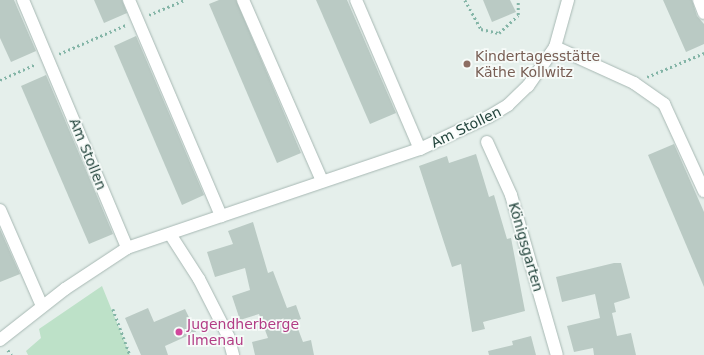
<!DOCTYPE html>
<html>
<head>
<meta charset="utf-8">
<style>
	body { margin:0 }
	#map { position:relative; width:704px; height:355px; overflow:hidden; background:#e5efeb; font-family:"DejaVu Sans",sans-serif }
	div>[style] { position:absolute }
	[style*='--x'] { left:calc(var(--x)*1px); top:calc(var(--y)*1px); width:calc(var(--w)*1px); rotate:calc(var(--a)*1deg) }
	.green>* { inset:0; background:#bde1c8 }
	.building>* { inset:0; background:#bacac4 }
	.path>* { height:2.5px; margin-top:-1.25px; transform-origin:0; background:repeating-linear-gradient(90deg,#84b5a7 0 2px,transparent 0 5px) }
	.roads { filter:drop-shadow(0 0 1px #a7b8b3) drop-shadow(0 0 1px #a7b8b3) }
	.minor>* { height:12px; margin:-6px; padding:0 6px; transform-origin:6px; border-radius:6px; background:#fff }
	.dots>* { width:11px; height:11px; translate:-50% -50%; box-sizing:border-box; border:2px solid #f7fbf9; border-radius:50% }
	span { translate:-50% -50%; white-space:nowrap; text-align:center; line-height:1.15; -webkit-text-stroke:3.5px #f7fbf9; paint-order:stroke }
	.education-label { font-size:14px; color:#785e54 }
	.left { translate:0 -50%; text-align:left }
	.street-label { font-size:14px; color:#22433b }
	.hotel-label { font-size:14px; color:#b23c85 }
</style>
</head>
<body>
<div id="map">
	<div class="green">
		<div style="clip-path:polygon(102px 286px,130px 355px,28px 355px,26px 351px,41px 338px,39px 329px)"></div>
	</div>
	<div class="building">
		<div style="clip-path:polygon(0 0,14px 0,36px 51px,11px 62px,0 38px)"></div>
		<div style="clip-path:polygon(94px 0,122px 0,127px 13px,104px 23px)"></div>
		<div style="clip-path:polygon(219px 0,236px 0,301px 153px,277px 163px,209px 4px)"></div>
		<div style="clip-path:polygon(316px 0,347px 0,396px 113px,370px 124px)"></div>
		<div style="clip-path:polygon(483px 0,510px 0,516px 12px,492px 22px)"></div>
		<div style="clip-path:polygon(663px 0,692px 0,697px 16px,704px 24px,704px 44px,686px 52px)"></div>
		<div style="clip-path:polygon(136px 36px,204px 195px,182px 205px,114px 46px)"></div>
		<div style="clip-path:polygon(46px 75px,113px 234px,89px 244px,21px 86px)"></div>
		<div style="clip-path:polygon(674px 144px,704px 212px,704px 287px,648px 155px)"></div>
		<div style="clip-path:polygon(476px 154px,489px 197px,494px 195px,507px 239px,511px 238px,525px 311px,483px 322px,485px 329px,472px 332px,461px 264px,452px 267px,419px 166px,447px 156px,449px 163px)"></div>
		<div style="clip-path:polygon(253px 222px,268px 273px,273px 271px,287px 308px,296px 305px,301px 319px,295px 321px,303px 342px,311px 340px,314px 355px,255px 355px,252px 342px,268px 338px,259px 314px,240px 320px,232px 296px,250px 290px,245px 268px,215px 277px,207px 252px,233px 244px,228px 231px)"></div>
		<div style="clip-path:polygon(0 229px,20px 274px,0 282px)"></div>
		<div style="clip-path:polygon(614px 263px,621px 263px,630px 298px,614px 303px,616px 312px,612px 313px,617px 336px,631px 333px,636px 355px,594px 355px,593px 348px,574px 352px,567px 326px,600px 318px,595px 294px,562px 302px,556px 277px)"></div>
		<div style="clip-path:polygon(148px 308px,154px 322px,185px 309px,196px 332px,165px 346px,168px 355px,141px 355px,125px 318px)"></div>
		<div style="clip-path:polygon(531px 336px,536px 355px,489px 355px,488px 351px,513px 345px,512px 341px)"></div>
	</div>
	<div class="path">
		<div style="--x:465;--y:0;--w:33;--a:61"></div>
		<div style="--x:481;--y:29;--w:18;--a:13"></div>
		<div style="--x:499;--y:33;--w:26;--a:-43"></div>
		<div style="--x:518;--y:15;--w:15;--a:-90"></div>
		<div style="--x:149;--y:15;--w:38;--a:-23"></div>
		<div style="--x:59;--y:54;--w:73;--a:-23.4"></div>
		<div style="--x:647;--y:77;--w:62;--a:-22.8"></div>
		<div style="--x:0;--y:80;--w:39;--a:-24"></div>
		<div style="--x:113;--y:309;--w:49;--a:69.7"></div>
		<div style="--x:8;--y:350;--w:6;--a:51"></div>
	</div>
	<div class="roads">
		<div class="minor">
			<div style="--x:23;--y:0;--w:269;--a:67.2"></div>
			<div style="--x:129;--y:0;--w:235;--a:66.9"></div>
			<div style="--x:243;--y:0;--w:197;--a:66.4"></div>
			<div style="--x:356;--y:0;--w:162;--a:66.8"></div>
			<div style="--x:699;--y:0;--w:14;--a:69"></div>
			<div style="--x:555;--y:47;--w:87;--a:24.5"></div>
			<div style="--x:634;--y:83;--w:37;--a:35"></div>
			<div style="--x:664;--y:104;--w:96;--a:65.3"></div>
			<div style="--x:487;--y:142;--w:58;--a:65.6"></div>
			<div style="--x:511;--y:195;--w:166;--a:74"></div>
			<div style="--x:0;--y:210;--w:105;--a:66.4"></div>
			<div style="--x:170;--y:234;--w:54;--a:57.2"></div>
			<div style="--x:199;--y:279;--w:64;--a:63"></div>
			<div style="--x:228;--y:336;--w:20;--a:75"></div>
			<div style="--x:0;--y:340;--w:83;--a:-38.1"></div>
			<div style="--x:65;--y:289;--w:74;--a:-33.5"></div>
			<div style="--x:127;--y:248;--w:309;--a:-18.7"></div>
			<div style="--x:420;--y:149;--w:77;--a:-25.2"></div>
			<div style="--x:490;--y:116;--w:21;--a:-31"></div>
			<div style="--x:508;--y:105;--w:28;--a:-44"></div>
			<div style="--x:528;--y:86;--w:47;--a:-55.3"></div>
			<div style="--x:555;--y:47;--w:49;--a:-74.5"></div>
		</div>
	</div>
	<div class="dots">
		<div style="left:467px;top:64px;background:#8d6e63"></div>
		<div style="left:179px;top:332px;background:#d1479c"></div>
	</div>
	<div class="education-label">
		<span class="left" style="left:475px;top:64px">Kindertagesstätte<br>Käthe Kollwitz</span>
	</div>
	<div class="street-label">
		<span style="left:466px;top:127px;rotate:-26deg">Am Stollen</span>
		<span style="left:88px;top:154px;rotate:68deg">Am Stollen</span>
		<span style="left:526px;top:247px;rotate:74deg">Königsgarten</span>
	</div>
	<div class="hotel-label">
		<span class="left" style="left:187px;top:332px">Jugendherberge<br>Ilmenau</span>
	</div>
</div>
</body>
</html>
